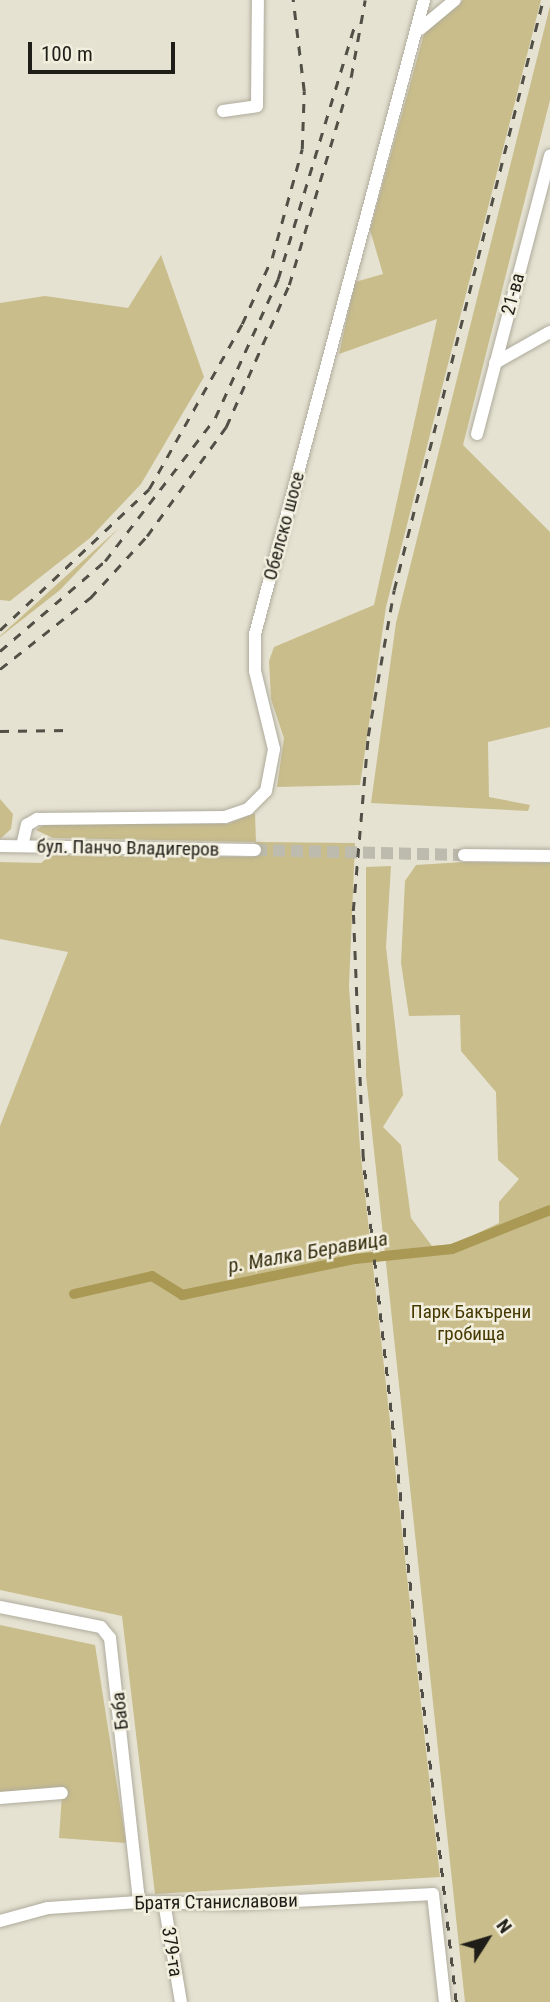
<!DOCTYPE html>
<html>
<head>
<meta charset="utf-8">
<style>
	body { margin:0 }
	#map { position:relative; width:550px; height:2002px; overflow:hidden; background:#e5e2d2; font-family:"Roboto Condensed",sans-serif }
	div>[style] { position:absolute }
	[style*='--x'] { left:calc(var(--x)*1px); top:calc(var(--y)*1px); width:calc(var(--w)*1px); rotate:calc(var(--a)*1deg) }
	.green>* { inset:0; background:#c9bd8b }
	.canal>* { height:10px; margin:-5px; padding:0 5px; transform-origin:5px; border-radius:5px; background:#a99955 }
	.minor-tunnel>* { height:12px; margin-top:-6px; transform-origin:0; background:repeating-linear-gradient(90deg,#bdbbad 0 12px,transparent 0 18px) }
	.roads { filter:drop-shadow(0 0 2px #afab9c) drop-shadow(0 0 2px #afab9c) }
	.minor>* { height:12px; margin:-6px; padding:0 6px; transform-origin:6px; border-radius:6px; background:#fff }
	.rail>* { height:2.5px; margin-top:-1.25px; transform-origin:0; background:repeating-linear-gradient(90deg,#514f46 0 9px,transparent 0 18px) }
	span { translate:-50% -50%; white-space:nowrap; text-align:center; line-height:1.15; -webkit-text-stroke:5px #f3efdf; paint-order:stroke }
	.street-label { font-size:19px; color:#1e1d17 }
	.park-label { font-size:19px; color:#453900 }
	.water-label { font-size:21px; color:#362f0f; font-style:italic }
	.north { position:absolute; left:452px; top:1904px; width:70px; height:70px; -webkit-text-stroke:5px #f3efdf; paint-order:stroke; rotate:53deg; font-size:19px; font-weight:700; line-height:28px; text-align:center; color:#1e1d17 }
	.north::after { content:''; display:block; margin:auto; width:24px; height:32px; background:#1e1d17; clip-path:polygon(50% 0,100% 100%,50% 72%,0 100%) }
	.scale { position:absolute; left:28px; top:42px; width:147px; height:32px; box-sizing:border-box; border:4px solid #1e1d17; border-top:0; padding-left:9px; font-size:21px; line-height:24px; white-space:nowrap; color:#1e1d17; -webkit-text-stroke:5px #f3efdf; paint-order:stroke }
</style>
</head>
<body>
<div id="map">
	<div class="green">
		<div style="clip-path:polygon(463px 0,541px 0,386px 607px,360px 785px,277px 787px,284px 738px,271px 699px,269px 661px,274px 647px,374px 605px,437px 319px,339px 354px,355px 282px,383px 274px,370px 230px,424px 34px)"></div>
		<div style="clip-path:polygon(550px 6px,550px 100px,463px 445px,550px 532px,550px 727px,488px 742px,489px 797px,530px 805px,528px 811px,371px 803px,396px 623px)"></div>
		<div style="clip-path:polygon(161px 255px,204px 377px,141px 484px,90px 538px,10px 601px,0 600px,0 303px,45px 296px,128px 308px)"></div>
		<div style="clip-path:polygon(119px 528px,60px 590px,0 637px,0 636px)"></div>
		<div style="clip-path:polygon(0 799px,13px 814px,11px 829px,0 839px)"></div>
		<div style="clip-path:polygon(255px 813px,256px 842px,355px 843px,349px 986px,360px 1148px,440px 1877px,155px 1894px,122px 1616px,0 1590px,0 1126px,68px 952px,0 939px,0 862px,41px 863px,51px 855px,254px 857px,255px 842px,53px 838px,36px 830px,45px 824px,228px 824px)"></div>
		<div style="clip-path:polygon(464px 862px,550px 863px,550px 2002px,465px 2002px,366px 1076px,366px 867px,391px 866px,386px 947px,403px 1095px,383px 1127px,401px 1145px,411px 1218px,432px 1246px,455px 1244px,499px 1223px,499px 1202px,519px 1179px,498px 1160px,496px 1092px,461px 1051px,460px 1015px,409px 1016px,401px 963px,405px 881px,416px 865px)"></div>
		<div style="clip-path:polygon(0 1625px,95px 1645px,126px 1843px,59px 1838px,62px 1794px,0 1798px)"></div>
	</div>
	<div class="canal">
		<div style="--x:74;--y:1294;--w:80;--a:-13"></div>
		<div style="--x:152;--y:1276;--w:36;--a:32"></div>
		<div style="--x:182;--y:1295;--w:177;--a:-11.8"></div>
		<div style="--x:355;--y:1259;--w:98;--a:-5.9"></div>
		<div style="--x:452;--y:1249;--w:105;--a:-21.7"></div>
	</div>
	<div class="minor-tunnel">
		<div style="--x:255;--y:850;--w:209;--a:1.4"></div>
	</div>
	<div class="roads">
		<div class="minor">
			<div style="--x:420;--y:29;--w:45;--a:-39.6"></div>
			<div style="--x:223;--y:111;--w:34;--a:-8"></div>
			<div style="--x:257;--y:106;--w:106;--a:-89.5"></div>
			<div style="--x:495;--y:363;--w:63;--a:-29.4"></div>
			<div style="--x:477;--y:434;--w:288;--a:-75.3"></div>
			<div style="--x:0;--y:846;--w:255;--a:0.9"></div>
			<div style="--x:22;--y:846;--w:22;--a:-77"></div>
			<div style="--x:27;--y:825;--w:12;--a:-31"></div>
			<div style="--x:37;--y:819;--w:188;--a:-0.6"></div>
			<div style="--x:225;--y:817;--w:24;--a:-19"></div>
			<div style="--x:248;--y:809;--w:25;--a:-45"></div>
			<div style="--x:266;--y:791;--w:43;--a:-79.2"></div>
			<div style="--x:274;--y:749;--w:80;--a:-103.7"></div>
			<div style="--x:255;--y:671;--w:37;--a:-90"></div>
			<div style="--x:255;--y:634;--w:656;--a:-75.07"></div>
			<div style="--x:464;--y:855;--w:86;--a:0.7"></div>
			<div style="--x:0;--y:1607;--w:103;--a:11.2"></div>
			<div style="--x:101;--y:1627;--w:14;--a:51"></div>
			<div style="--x:110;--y:1638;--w:266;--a:83.7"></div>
			<div style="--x:0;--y:1798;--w:62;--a:-4.6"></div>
			<div style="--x:164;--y:1902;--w:101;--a:80.4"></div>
			<div style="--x:0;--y:1921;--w:50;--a:-15.2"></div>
			<div style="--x:48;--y:1908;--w:91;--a:-3.8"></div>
			<div style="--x:139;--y:1902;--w:97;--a:1.2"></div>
			<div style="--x:236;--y:1904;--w:197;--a:-2.9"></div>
			<div style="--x:433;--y:1894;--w:109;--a:83.7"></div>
		</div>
	</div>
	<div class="rail">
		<div style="--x:0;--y:630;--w:205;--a:-43.4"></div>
		<div style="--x:149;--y:489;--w:189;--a:-60.6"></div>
		<div style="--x:242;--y:324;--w:72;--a:-65.6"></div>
		<div style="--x:272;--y:258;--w:113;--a:-74.6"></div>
		<div style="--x:302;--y:149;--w:58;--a:-88"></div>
		<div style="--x:304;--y:91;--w:92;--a:-96.9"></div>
		<div style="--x:0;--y:651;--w:138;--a:-40.6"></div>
		<div style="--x:105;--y:561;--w:180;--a:-52.4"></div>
		<div style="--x:215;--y:418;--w:153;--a:-65.6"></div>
		<div style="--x:278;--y:279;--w:263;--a:-73.2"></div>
		<div style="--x:0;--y:669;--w:115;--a:-38.3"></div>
		<div style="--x:90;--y:598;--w:84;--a:-47.4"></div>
		<div style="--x:147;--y:536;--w:135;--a:-54.1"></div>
		<div style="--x:226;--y:427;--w:155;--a:-66.1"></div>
		<div style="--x:289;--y:285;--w:217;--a:-73.4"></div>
		<div style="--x:351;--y:77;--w:78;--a:-79.7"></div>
		<div style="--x:0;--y:731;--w:69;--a:-0.8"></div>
		<div style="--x:456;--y:2002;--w:849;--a:-96.29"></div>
		<div style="--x:363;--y:1158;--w:247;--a:-92.3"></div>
		<div style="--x:353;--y:911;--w:176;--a:-85.1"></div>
		<div style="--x:368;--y:736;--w:148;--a:-79.9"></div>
		<div style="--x:394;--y:590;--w:609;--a:-75.83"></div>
	</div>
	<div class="street-label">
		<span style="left:513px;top:294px;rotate:-75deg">21-ва</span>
		<span style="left:284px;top:526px;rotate:-75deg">Обелско шосе</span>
		<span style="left:128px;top:848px;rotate:1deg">бул. Панчо Владигеров</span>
		<span style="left:120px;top:1711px;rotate:-96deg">Баба</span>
		<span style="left:216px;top:1902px;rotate:-1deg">Братя Станиславови</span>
		<span style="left:172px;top:1952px;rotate:81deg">379-та</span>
	</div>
	<div class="park-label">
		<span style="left:471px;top:1323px">Парк Бакърени<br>гробища</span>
	</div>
	<div class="water-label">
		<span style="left:308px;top:1252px;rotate:-10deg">р. Малка Беравица</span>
	</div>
	<div class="north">N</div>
	<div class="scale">100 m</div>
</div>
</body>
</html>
